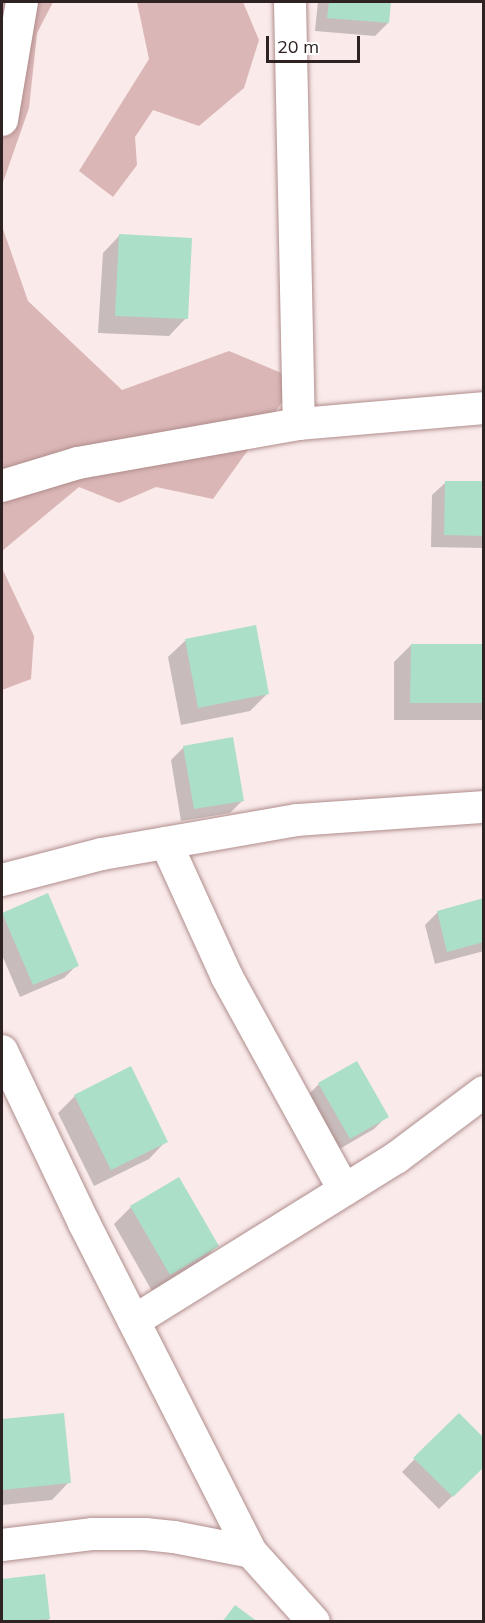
<!DOCTYPE html>
<html>
<head>
<meta charset="utf-8">
<style>
	body { margin:0 }
	#map { position:relative; width:485px; height:1623px; overflow:hidden; background:#faeaea; font-family:Mulish,sans-serif }
	div>[style] { position:absolute }
	[style*='--x'] { left:calc(var(--x)*1px); top:calc(var(--y)*1px); width:calc(var(--w)*1px); rotate:calc(var(--a)*1deg) }
	.green>* { inset:0; background:#dbb6b6 }
	.shadow>* { inset:0; background:#0003 }
	.building>* { inset:0; background:#abdfc7 }
	.roads { filter:drop-shadow(0 0 2px #af8d8c) drop-shadow(0 0 2px #af8d8c) }
	.street>* { height:32px; margin:-16px; padding:0 16px; transform-origin:16px; border-radius:16px; background:#fff }
	span { translate:-50% -50%; white-space:nowrap; text-align:center; line-height:1.15; -webkit-text-stroke:5px #fff; paint-order:stroke }
	.frame { position:absolute; inset:0; border:3px solid #2f2222; pointer-events:none }
	.scale { position:absolute; left:266px; top:36px; width:94px; height:27px; box-sizing:border-box; border:3px solid #2f2222; border-top:0; padding-left:8px; font-size:18px; line-height:21px; white-space:nowrap; color:#2f2222; -webkit-text-stroke:4px #fff; paint-order:stroke }
</style>
</head>
<body>
<div id="map">
	<div class="green">
		<div style="clip-path:polygon(2px 2px,53px 2px,37px 33px,29px 108px,2px 185px)"></div>
		<div style="clip-path:polygon(137px 2px,243px 2px,259px 40px,244px 88px,199px 126px,153px 110px,135px 137px,137px 165px,113px 197px,79px 171px,149px 59px)"></div>
		<div style="clip-path:polygon(2px 226px,28px 301px,122px 390px,229px 351px,298px 380px,213px 499px,156px 487px,119px 503px,79px 487px,2px 551px)"></div>
		<div style="clip-path:polygon(2px 568px,34px 636px,31px 679px,2px 690px)"></div>
	</div>
	<div class="shadow">
		<div style="clip-path:polygon(318px 2px,390px 2px,388px 23px,375px 36px,315px 31px)"></div>
		<div style="clip-path:polygon(120px 235px,186px 318px,169px 336px,98px 333px,103px 253px)"></div>
		<div style="clip-path:polygon(445px 483px,484px 483px,484px 548px,431px 547px,432px 495px)"></div>
		<div style="clip-path:polygon(186px 640px,267px 694px,250px 711px,181px 725px,168px 657px)"></div>
		<div style="clip-path:polygon(411px 645px,484px 645px,482px 720px,394px 720px,394px 662px)"></div>
		<div style="clip-path:polygon(184px 747px,243px 800px,230px 813px,181px 821px,171px 760px)"></div>
		<div style="clip-path:polygon(47px 895px,77px 965px,64px 978px,20px 997px,2px 955px,2px 915px)"></div>
		<div style="clip-path:polygon(484px 900px,484px 951px,435px 964px,425px 925px,438px 912px)"></div>
		<div style="clip-path:polygon(319px 1084px,387px 1116px,374px 1129px,336px 1151px,306px 1097px)"></div>
		<div style="clip-path:polygon(75px 1096px,166px 1141px,149px 1159px,94px 1186px,58px 1113px)"></div>
		<div style="clip-path:polygon(131px 1207px,217px 1246px,200px 1263px,152px 1291px,114px 1224px)"></div>
		<div style="clip-path:polygon(63px 1414px,69px 1482px,52px 1500px,2px 1505px,2px 1420px)"></div>
		<div style="clip-path:polygon(458px 1415px,484px 1465px,439px 1509px,402px 1472px)"></div>
		<div style="clip-path:polygon(43px 1575px,49px 1619px,46px 1622px,2px 1622px,2px 1581px)"></div>
	</div>
	<div class="building">
		<div style="clip-path:polygon(329px 2px,391px 2px,389px 23px,327px 18px)"></div>
		<div style="clip-path:polygon(119px 234px,192px 238px,188px 319px,115px 316px)"></div>
		<div style="clip-path:polygon(445px 481px,484px 481px,484px 536px,444px 535px)"></div>
		<div style="clip-path:polygon(256px 625px,269px 694px,198px 708px,185px 639px)"></div>
		<div style="clip-path:polygon(411px 644px,484px 644px,484px 703px,410px 703px)"></div>
		<div style="clip-path:polygon(233px 737px,244px 801px,194px 809px,183px 746px)"></div>
		<div style="clip-path:polygon(48px 893px,79px 966px,33px 985px,2px 913px)"></div>
		<div style="clip-path:polygon(484px 898px,484px 942px,447px 952px,437px 911px)"></div>
		<div style="clip-path:polygon(357px 1061px,389px 1117px,350px 1139px,318px 1083px)"></div>
		<div style="clip-path:polygon(131px 1066px,168px 1142px,111px 1170px,74px 1095px)"></div>
		<div style="clip-path:polygon(179px 1177px,219px 1246px,170px 1275px,130px 1206px)"></div>
		<div style="clip-path:polygon(64px 1413px,71px 1483px,2px 1490px,2px 1419px)"></div>
		<div style="clip-path:polygon(459px 1413px,484px 1438px,484px 1467px,453px 1497px,413px 1458px)"></div>
		<div style="clip-path:polygon(45px 1574px,50px 1619px,2px 1622px,2px 1579px)"></div>
		<div style="clip-path:polygon(235px 1605px,258px 1622px,222px 1622px)"></div>
	</div>
	<div class="roads">
		<div class="street">
			<div style="--x:290;--y:2;--w:422;--a:88.8"></div>
			<div style="--x:2;--y:120;--w:120;--a:-80.4"></div>
			<div style="--x:2;--y:486;--w:79;--a:-16.8"></div>
			<div style="--x:78;--y:463;--w:224;--a:-10"></div>
			<div style="--x:299;--y:424;--w:186;--a:-4.9"></div>
			<div style="--x:166;--y:843;--w:147;--a:65.5"></div>
			<div style="--x:227;--y:977;--w:243;--a:61.2"></div>
			<div style="--x:2;--y:880;--w:103;--a:-14.6"></div>
			<div style="--x:102;--y:854;--w:198;--a:-9.9"></div>
			<div style="--x:297;--y:820;--w:187;--a:-4"></div>
			<div style="--x:2;--y:1051;--w:191;--a:64.5"></div>
			<div style="--x:84;--y:1223;--w:369;--a:63.1"></div>
			<div style="--x:251;--y:1552;--w:94;--a:48"></div>
			<div style="--x:134;--y:1321;--w:309;--a:-31.9"></div>
			<div style="--x:396;--y:1158;--w:110;--a:-36.9"></div>
			<div style="--x:2;--y:1545;--w:92;--a:-6.9"></div>
			<div style="--x:93;--y:1534;--w:52;--a:0"></div>
			<div style="--x:145;--y:1534;--w:29;--a:6"></div>
			<div style="--x:174;--y:1537;--w:78;--a:11"></div>
		</div>
	</div>
	<div class="frame"></div>
	<div class="scale">20 m</div>
</div>
</body>
</html>
